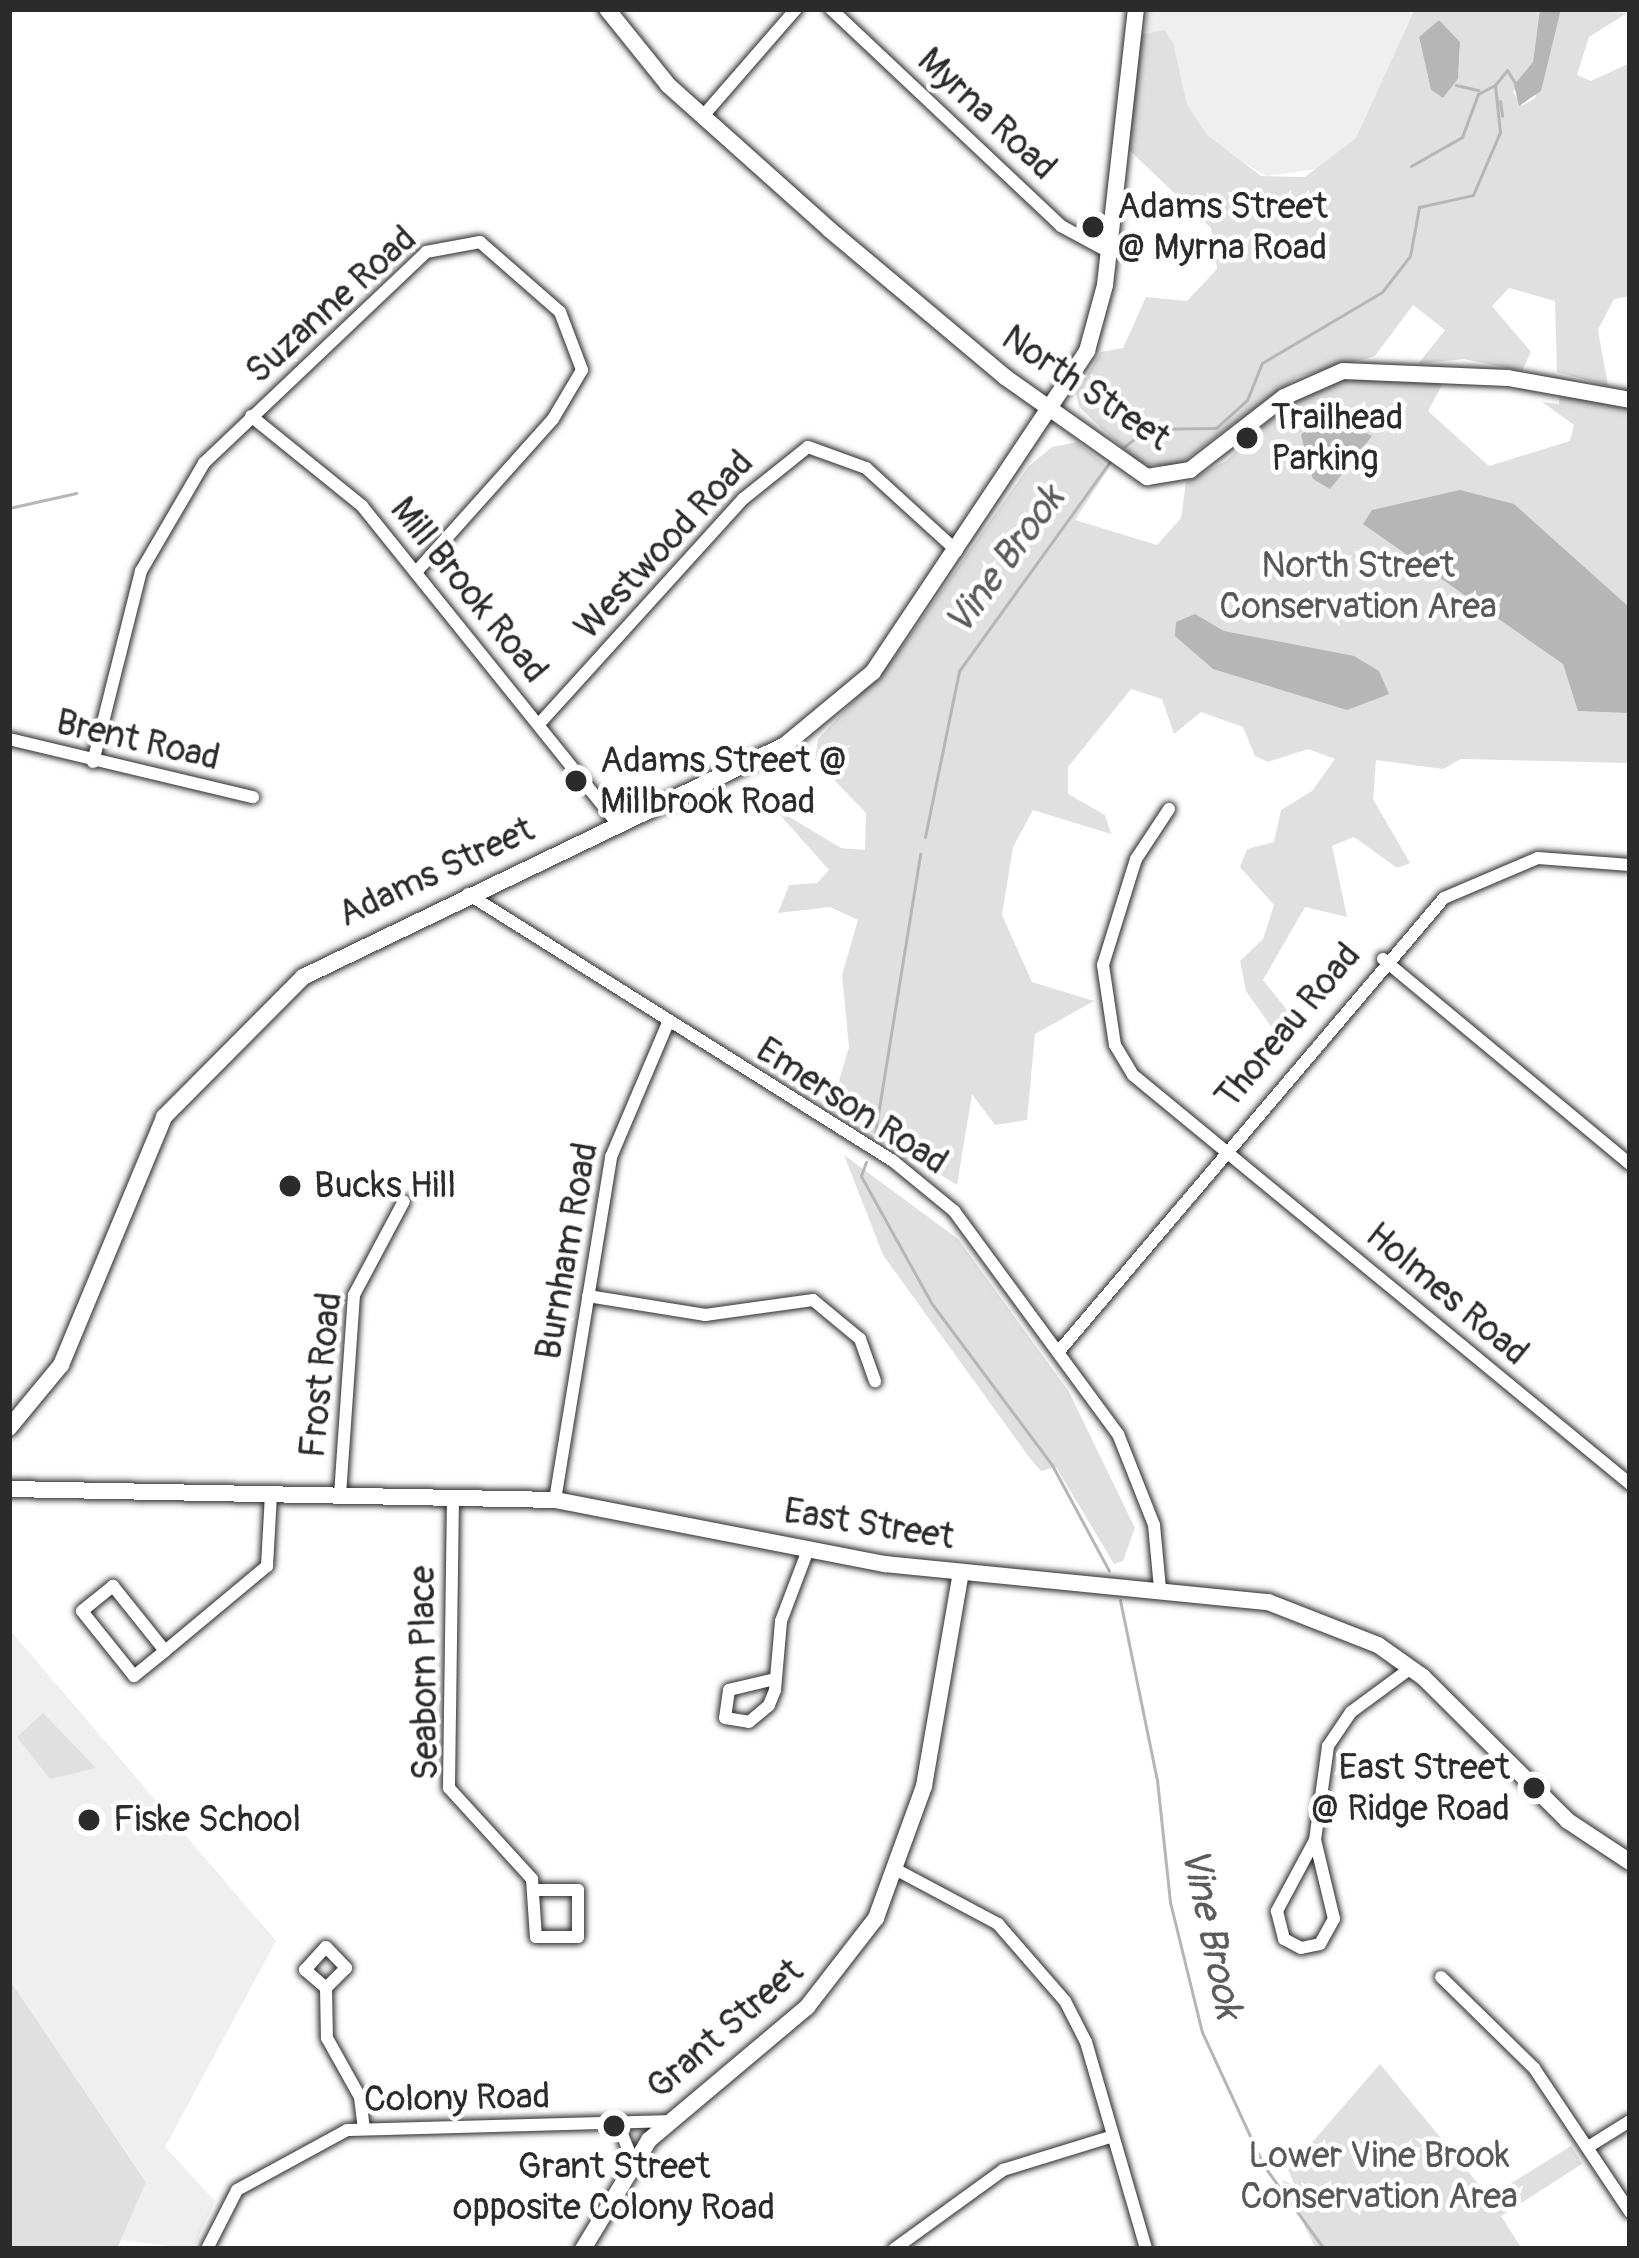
<!DOCTYPE html>
<html>
<head>
<meta charset="utf-8">
<style>
	body { margin:0 }
	#map { position:relative; width:1639px; height:2258px; overflow:hidden; background:#fff; font-family:Pangolin,sans-serif }
	div>[style] { position:absolute }
	[style*='--x'] { left:calc(var(--x)*1px); top:calc(var(--y)*1px); width:calc(var(--w)*1px); rotate:calc(var(--a)*1deg) }
	.built>* { inset:0; background:#efefef }
	.green>* { inset:0; background:#e0e0e0 }
	.water>* { inset:0; background:#b6b6b6 }
	.stream>* { height:3px; margin:-1.5px; padding:0 1.5px; transform-origin:1.5px; border-radius:1.5px; background:#b6b6b6 }
	.roads { filter:drop-shadow(0 0 3px #2b2b2b) drop-shadow(0 0 3px #2b2b2b) }
	.street>* { height:12px; margin:-6px; padding:0 6px; transform-origin:6px; border-radius:6px; background:#fff }
	.secondary>* { height:16px; margin:-8px; padding:0 8px; transform-origin:8px; border-radius:8px; background:#fff }
	.dots>* { width:33px; height:33px; translate:-50% -50%; box-sizing:border-box; border:6px solid #fff; border-radius:50% }
	span { translate:-50% -50%; white-space:nowrap; text-align:center; line-height:1.15; -webkit-text-stroke:9px #fff; paint-order:stroke }
	.street-label { font-size:36px; color:#2b2b2b }
	.poi-label { font-size:36px; color:#2b2b2b }
	.left { translate:0 -50%; text-align:left }
	.right { translate:-100% -50%; text-align:right }
	.park-label { font-size:36px; color:#585858 }
	.water-label { font-size:39px; color:#5c5c5c; font-style:italic }
	.frame { position:absolute; inset:0; border:12px solid #2b2b2b; pointer-events:none }
</style>
</head>
<body>
<div id="map">
	<div class="built">
		<div style="clip-path:polygon(1148px 9px,1416px 9px,1417px 14px,1346px 165px,1266px 176px,1214px 144px,1141px 62px)"></div>
		<div style="clip-path:polygon(9px 1629px,276px 1941px,165px 2147px,215px 2201px,193px 2249px,121px 2240px,146px 2181px,9px 1979px)"></div>
	</div>
	<div class="green">
		<div style="clip-path:polygon(evenodd,1415px 9px,1540px 9px,1533px 62px,1513px 92px,1522px 106px,1535px 98px,1561px 9px,1627px 13px,1589px 37px,1577px 75px,1591px 81px,1630px 63px,1630px 296px,1614px 299px,1598px 330px,1608px 386px,1557px 372px,1555px 301px,1509px 288px,1492px 306px,1531px 352px,1522px 371px,1464px 359px,1418px 364px,1445px 330px,1413px 305px,1375px 356px,1297px 377px,1175px 467px,1139px 463px,1079px 407px,1076px 393px,1101px 352px,1123px 348px,1146px 297px,1187px 301px,1217px 269px,1211px 228px,1127px 148px,1140px 35px,1164px 30px,1173px 43px,1187px 105px,1207px 135px,1261px 176px,1305px 177px,1356px 138px,1415px 9px,1439px 20px,1460px 47px,1458px 79px,1443px 98px,1431px 90px,1419px 38px,1439px 20px)"></div>
		<div style="clip-path:polygon(1341px 379px,1443px 383px,1428px 411px,1489px 466px,1570px 441px,1574px 425px,1542px 402px,1559px 404px,1560px 393px,1630px 410px,1630px 763px,1461px 759px,1443px 769px,1376px 760px,1373px 799px,1410px 863px,1397px 868px,1354px 837px,1332px 846px,1347px 917px,1305px 907px,1263px 980px,1302px 1029px,1287px 1049px,1246px 991px,1240px 961px,1263px 939px,1274px 905px,1240px 867px,1247px 849px,1274px 842px,1281px 810px,1312px 791px,1335px 759px,1308px 749px,1268px 762px,1255px 756px,1243px 727px,1201px 712px,1174px 734px,1162px 699px,1131px 689px,1068px 767px,1068px 794px,1105px 815px,1111px 834px,1033px 810px,1013px 847px,1002px 915px,1032px 982px,1094px 1001px,1035px 1034px,1027px 1120px,995px 1125px,972px 1094px,957px 1185px,852px 1120px,834px 1098px,849px 1047px,842px 975px,858px 920px,830px 907px,778px 913px,789px 885px,817px 883px,829px 870px,773px 807px,841px 848px,865px 850px,866px 813px,815px 760px,818px 739px,895px 657px,1029px 466px,1052px 447px,1077px 442px,1109px 468px,1075px 520px,1157px 545px,1181px 518px,1186px 482px,1226px 461px,1285px 405px)"></div>
		<div style="clip-path:polygon(844px 1155px,958px 1239px,1069px 1392px,1135px 1528px,1123px 1561px,1114px 1564px,1056px 1467px,1041px 1471px,1032px 1461px,883px 1255px)"></div>
		<div style="clip-path:polygon(43px 1713px,96px 1768px,50px 1779px,17px 1737px)"></div>
		<div style="clip-path:polygon(9px 1979px,146px 2182px,117px 2249px,9px 2249px)"></div>
		<div style="clip-path:polygon(1380px 2064px,1489px 2197px,1571px 2146px,1582px 2164px,1501px 2216px,1522px 2249px,1316px 2249px,1282px 2180px,1295px 2186px,1288px 2170px)"></div>
	</div>
	<div class="water">
		<div style="clip-path:polygon(1540px 9px,1561px 9px,1541px 91px,1519px 106px,1514px 85px,1533px 62px)"></div>
		<div style="clip-path:polygon(1439px 20px,1460px 42px,1458px 79px,1443px 98px,1431px 90px,1419px 37px)"></div>
		<div style="clip-path:polygon(1324px 412px,1372px 436px,1330px 489px,1313px 479px,1301px 435px)"></div>
		<div style="clip-path:polygon(1460px 490px,1514px 504px,1630px 608px,1630px 713px,1578px 711px,1563px 664px,1363px 524px,1372px 510px)"></div>
		<div style="clip-path:polygon(1195px 614px,1224px 631px,1354px 656px,1379px 671px,1389px 694px,1347px 710px,1213px 669px,1175px 636px,1176px 622px)"></div>
	</div>
	<div class="stream">
		<div style="--x:1456;--y:85;--w:23;--a:13"></div>
		<div style="--x:1500;--y:101;--w:15;--a:82"></div>
		<div style="--x:1411;--y:166;--w:59;--a:-29.6"></div>
		<div style="--x:1462;--y:137;--w:46;--a:-69.6"></div>
		<div style="--x:1478;--y:94;--w:17;--a:-28"></div>
		<div style="--x:1125;--y:446;--w:28;--a:-38"></div>
		<div style="--x:1147;--y:429;--w:69;--a:-0.8"></div>
		<div style="--x:1216;--y:428;--w:42;--a:-42.1"></div>
		<div style="--x:1247;--y:400;--w:40;--a:-68"></div>
		<div style="--x:1262;--y:363;--w:139;--a:-30.6"></div>
		<div style="--x:1382;--y:292;--w:46;--a:-52.1"></div>
		<div style="--x:1410;--y:256;--w:50;--a:-79.6"></div>
		<div style="--x:1419;--y:207;--w:55;--a:-12.5"></div>
		<div style="--x:1473;--y:195;--w:69;--a:-66.8"></div>
		<div style="--x:1500;--y:132;--w:47;--a:-96.1"></div>
		<div style="--x:1495;--y:85;--w:19;--a:-51"></div>
		<div style="--x:1507;--y:70;--w:15;--a:58"></div>
		<div style="--x:9;--y:508;--w:69;--a:-12.6"></div>
		<div style="--x:925;--y:837;--w:169;--a:-78.4"></div>
		<div style="--x:959;--y:671;--w:258;--a:-54.2"></div>
		<div style="--x:875;--y:1133;--w:283;--a:-80.8"></div>
		<div style="--x:866;--y:1162;--w:15;--a:110"></div>
		<div style="--x:861;--y:1176;--w:146;--a:61"></div>
		<div style="--x:932;--y:1304;--w:201;--a:53.3"></div>
		<div style="--x:1052;--y:1465;--w:120;--a:61.7"></div>
		<div style="--x:1120;--y:1600;--w:184;--a:78.4"></div>
		<div style="--x:1157;--y:1780;--w:123;--a:83.9"></div>
		<div style="--x:1170;--y:1902;--w:134;--a:76.2"></div>
		<div style="--x:1202;--y:2032;--w:148;--a:65.2"></div>
		<div style="--x:1264;--y:2166;--w:102;--a:54.1"></div>
	</div>
	<div class="roads">
		<div class="street">
			<div style="--x:831;--y:9;--w:316;--a:43.3"></div>
			<div style="--x:1061;--y:226;--w:55;--a:28.4"></div>
			<div style="--x:703;--y:116;--w:142;--a:-49"></div>
			<div style="--x:251;--y:416;--w:143;--a:39"></div>
			<div style="--x:362;--y:506;--w:408;--a:51.2"></div>
			<div style="--x:539;--y:724;--w:304;--a:-47.8"></div>
			<div style="--x:743;--y:499;--w:83;--a:-38.7"></div>
			<div style="--x:808;--y:447;--w:62;--a:19.9"></div>
			<div style="--x:866;--y:468;--w:123;--a:42.4"></div>
			<div style="--x:9;--y:739;--w:251;--a:13.4"></div>
			<div style="--x:93;--y:762;--w:197;--a:-75.9"></div>
			<div style="--x:141;--y:571;--w:125;--a:-59.7"></div>
			<div style="--x:204;--y:463;--w:306;--a:-43.5"></div>
			<div style="--x:426;--y:252;--w:55;--a:-10.5"></div>
			<div style="--x:480;--y:242;--w:106;--a:41.2"></div>
			<div style="--x:560;--y:312;--w:62;--a:69.2"></div>
			<div style="--x:582;--y:370;--w:57;--a:120.6"></div>
			<div style="--x:553;--y:419;--w:204;--a:131.8"></div>
			<div style="--x:1169;--y:809;--w:60;--a:123.4"></div>
			<div style="--x:1136;--y:859;--w:111;--a:107.3"></div>
			<div style="--x:1103;--y:965;--w:81;--a:81.5"></div>
			<div style="--x:1115;--y:1045;--w:35;--a:59"></div>
			<div style="--x:1133;--y:1075;--w:644;--a:39.45"></div>
			<div style="--x:468;--y:894;--w:502;--a:32.14"></div>
			<div style="--x:893;--y:1161;--w:79;--a:39.3"></div>
			<div style="--x:954;--y:1211;--w:277;--a:53.7"></div>
			<div style="--x:1118;--y:1434;--w:98;--a:68.4"></div>
			<div style="--x:1154;--y:1525;--w:63;--a:84.6"></div>
			<div style="--x:1383;--y:959;--w:321;--a:39.7"></div>
			<div style="--x:588;--y:1296;--w:119;--a:9.2"></div>
			<div style="--x:705;--y:1315;--w:109;--a:-7.9"></div>
			<div style="--x:813;--y:1300;--w:61;--a:39.7"></div>
			<div style="--x:860;--y:1339;--w:45;--a:70.3"></div>
			<div style="--x:1060;--y:1350;--w:593;--a:-49.65"></div>
			<div style="--x:1444;--y:898;--w:102;--a:-23.1"></div>
			<div style="--x:1538;--y:858;--w:92;--a:4.4"></div>
			<div style="--x:340;--y:1495;--w:200;--a:-86"></div>
			<div style="--x:354;--y:1295;--w:106;--a:-62"></div>
			<div style="--x:453;--y:1497;--w:291;--a:90.8"></div>
			<div style="--x:449;--y:1788;--w:123;--a:47.6"></div>
			<div style="--x:532;--y:1879;--w:58;--a:86.1"></div>
			<div style="--x:536;--y:1937;--w:42;--a:0"></div>
			<div style="--x:578;--y:1937;--w:47;--a:-90"></div>
			<div style="--x:578;--y:1890;--w:42;--a:180"></div>
			<div style="--x:555;--y:1500;--w:348;--a:-80.7"></div>
			<div style="--x:611;--y:1157;--w:146;--a:-67"></div>
			<div style="--x:165;--y:1651;--w:40;--a:141"></div>
			<div style="--x:134;--y:1676;--w:83;--a:-128.7"></div>
			<div style="--x:82;--y:1611;--w:40;--a:-39"></div>
			<div style="--x:113;--y:1586;--w:83;--a:51.3"></div>
			<div style="--x:165;--y:1651;--w:133;--a:-39.8"></div>
			<div style="--x:267;--y:1566;--w:72;--a:-86.8"></div>
			<div style="--x:775;--y:1679;--w:47;--a:166.6"></div>
			<div style="--x:729;--y:1690;--w:28;--a:98"></div>
			<div style="--x:725;--y:1718;--w:24;--a:9"></div>
			<div style="--x:749;--y:1722;--w:26;--a:-40"></div>
			<div style="--x:769;--y:1705;--w:16;--a:-68"></div>
			<div style="--x:775;--y:1690;--w:69;--a:-85"></div>
			<div style="--x:781;--y:1621;--w:76;--a:-69.2"></div>
			<div style="--x:1315;--y:1840;--w:81;--a:118.2"></div>
			<div style="--x:1277;--y:1911;--w:29;--a:76"></div>
			<div style="--x:1284;--y:1939;--w:19;--a:28"></div>
			<div style="--x:1301;--y:1948;--w:19;--a:-12"></div>
			<div style="--x:1320;--y:1944;--w:29;--a:-61"></div>
			<div style="--x:1334;--y:1919;--w:81;--a:-103.5"></div>
			<div style="--x:1315;--y:1840;--w:95;--a:-82.1"></div>
			<div style="--x:1328;--y:1746;--w:41;--a:-55.9"></div>
			<div style="--x:1351;--y:1712;--w:74;--a:-36.3"></div>
			<div style="--x:897;--y:1870;--w:115;--a:28.1"></div>
			<div style="--x:998;--y:1924;--w:102;--a:49"></div>
			<div style="--x:1065;--y:2001;--w:46;--a:62.9"></div>
			<div style="--x:1086;--y:2042;--w:216;--a:73.8"></div>
			<div style="--x:1441;--y:1977;--w:130;--a:44.4"></div>
			<div style="--x:1534;--y:2068;--w:173;--a:56.3"></div>
			<div style="--x:326;--y:1988;--w:28;--a:-139"></div>
			<div style="--x:305;--y:1970;--w:31;--a:-48"></div>
			<div style="--x:326;--y:1947;--w:29;--a:46"></div>
			<div style="--x:346;--y:1968;--w:28;--a:135"></div>
			<div style="--x:326;--y:1988;--w:50;--a:88.9"></div>
			<div style="--x:327;--y:2038;--w:68;--a:60.8"></div>
			<div style="--x:360;--y:2097;--w:31;--a:83"></div>
			<div style="--x:618;--y:2124;--w:40;--a:68"></div>
			<div style="--x:1588;--y:2147;--w:49;--a:-31.8"></div>
			<div style="--x:207;--y:2249;--w:66;--a:-63"></div>
			<div style="--x:237;--y:2190;--w:125;--a:-28.6"></div>
			<div style="--x:347;--y:2130;--w:320;--a:-1.6"></div>
			<div style="--x:894;--y:2249;--w:135;--a:-35.9"></div>
			<div style="--x:1003;--y:2170;--w:112;--a:-17.1"></div>
		</div>
		<div class="secondary">
			<div style="--x:607;--y:9;--w:97;--a:51.2"></div>
			<div style="--x:668;--y:85;--w:217;--a:41.8"></div>
			<div style="--x:830;--y:230;--w:229;--a:40"></div>
			<div style="--x:1005;--y:377;--w:174;--a:35.2"></div>
			<div style="--x:1147;--y:477;--w:44;--a:-9.2"></div>
			<div style="--x:1190;--y:470;--w:119;--a:-37.8"></div>
			<div style="--x:1284;--y:397;--w:64;--a:-23.8"></div>
			<div style="--x:1343;--y:371;--w:165;--a:2.4"></div>
			<div style="--x:1508;--y:378;--w:124;--a:10.2"></div>
			<div style="--x:9;--y:1428;--w:82;--a:-50.5"></div>
			<div style="--x:61;--y:1365;--w:269;--a:-67.4"></div>
			<div style="--x:164;--y:1117;--w:197;--a:-45.2"></div>
			<div style="--x:303;--y:977;--w:535;--a:-25.7"></div>
			<div style="--x:785;--y:745;--w:114;--a:-39.7"></div>
			<div style="--x:873;--y:672;--w:386;--a:-56.3"></div>
			<div style="--x:1087;--y:351;--w:68;--a:-74.7"></div>
			<div style="--x:1105;--y:285;--w:278;--a:-83.6"></div>
			<div style="--x:9;--y:1489;--w:546;--a:1.15"></div>
			<div style="--x:555;--y:1500;--w:336;--a:11"></div>
			<div style="--x:885;--y:1564;--w:385;--a:5.7"></div>
			<div style="--x:1268;--y:1602;--w:118;--a:21.4"></div>
			<div style="--x:1378;--y:1645;--w:55;--a:35.4"></div>
			<div style="--x:1423;--y:1677;--w:204;--a:44.8"></div>
			<div style="--x:1568;--y:1821;--w:74;--a:33.5"></div>
			<div style="--x:583;--y:2249;--w:127;--a:-58.8"></div>
			<div style="--x:649;--y:2140;--w:207;--a:-40.1"></div>
			<div style="--x:807;--y:2007;--w:113;--a:-52.2"></div>
			<div style="--x:876;--y:1918;--w:140;--a:-70"></div>
			<div style="--x:924;--y:1786;--w:217;--a:-80.2"></div>
		</div>
	</div>
	<div class="dots">
		<div style="left:1093px;top:227px;background:#2b2b2b"></div>
		<div style="left:1247px;top:438px;background:#2b2b2b"></div>
		<div style="left:576px;top:781px;background:#2b2b2b"></div>
		<div style="left:290px;top:1186px;background:#2b2b2b"></div>
		<div style="left:1534px;top:1788px;background:#2b2b2b"></div>
		<div style="left:89px;top:1820px;background:#2b2b2b"></div>
		<div style="left:614px;top:2126px;background:#2b2b2b"></div>
	</div>
	<div class="street-label">
		<span style="left:987px;top:114px;rotate:43deg">Myrna Road</span>
		<span style="left:331px;top:305px;rotate:-42deg">Suzanne Road</span>
		<span style="left:1086px;top:388px;rotate:34deg">North Street</span>
		<span style="left:664px;top:545px;rotate:-47deg">Westwood Road</span>
		<span style="left:469px;top:590px;rotate:51deg">Mill Brook Road</span>
		<span style="left:138px;top:740px;rotate:13deg">Brent Road</span>
		<span style="left:436px;top:872px;rotate:-25deg">Adams Street</span>
		<span style="left:1288px;top:1026px;rotate:-50deg">Thoreau Road</span>
		<span style="left:852px;top:1106px;rotate:33deg">Emerson Road</span>
		<span style="left:567px;top:1251px;rotate:-80deg">Burnham Road</span>
		<span style="left:1447px;top:1294px;rotate:40deg">Holmes Road</span>
		<span style="left:321px;top:1375px;rotate:-84deg">Frost Road</span>
		<span style="left:869px;top:1524px;rotate:9deg">East Street</span>
		<span style="left:424px;top:1673px;rotate:-91deg">Seaborn Place</span>
		<span style="left:725px;top:2029px;rotate:-41deg">Grant Street</span>
		<span style="left:457px;top:2098px;rotate:-1deg">Colony Road</span>
	</div>
	<div class="poi-label">
		<span class="left" style="left:1117px;top:227px">Adams Street<br>@ Myrna Road</span>
		<span class="left" style="left:1271px;top:438px">Trailhead<br>Parking</span>
		<span class="left" style="left:600px;top:781px">Adams Street @<br>Millbrook Road</span>
		<span class="left" style="left:314px;top:1186px">Bucks Hill</span>
		<span class="right" style="left:1510px;top:1788px">East Street<br>@ Ridge Road</span>
		<span class="left" style="left:113px;top:1820px">Fiske School</span>
		<span style="left:614px;top:2187px">Grant Street<br>opposite Colony Road</span>
	</div>
	<div class="park-label">
		<span style="left:1358px;top:586px">North Street<br>Conservation Area</span>
		<span style="left:1379px;top:2176px">Lower Vine Brook<br>Conservation Area</span>
	</div>
	<div class="water-label">
		<span style="left:1005px;top:561px;rotate:-54deg">Vine Brook</span>
		<span style="left:1211px;top:1933px;rotate:78deg">Vine Brook</span>
	</div>
	<div class="frame"></div>
</div>
</body>
</html>
